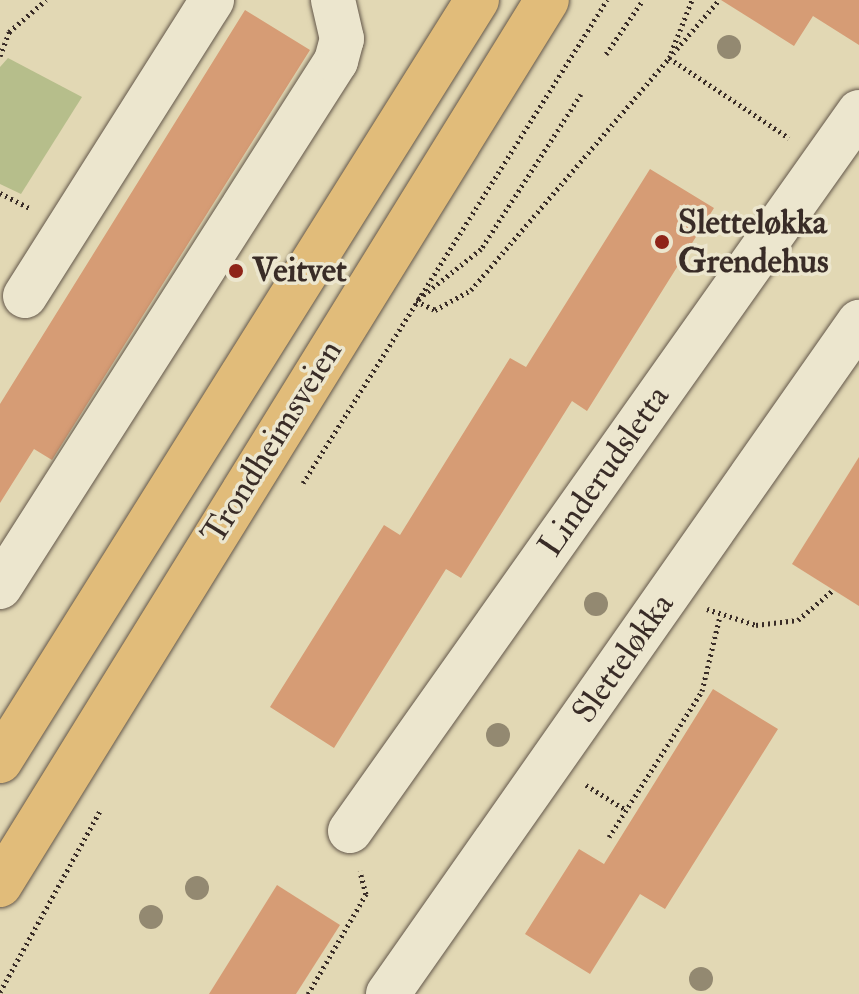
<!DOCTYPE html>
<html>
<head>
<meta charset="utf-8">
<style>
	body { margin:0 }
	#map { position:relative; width:859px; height:994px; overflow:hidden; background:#e2d8b4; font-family:"IM FELL Double Pica",serif }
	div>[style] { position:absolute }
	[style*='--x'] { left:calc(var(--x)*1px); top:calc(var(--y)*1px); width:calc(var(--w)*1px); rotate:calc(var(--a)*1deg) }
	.green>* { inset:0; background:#b6be8b }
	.building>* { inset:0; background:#d69c75 }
	.path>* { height:5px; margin-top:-2.5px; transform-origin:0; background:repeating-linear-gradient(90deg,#392c27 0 2px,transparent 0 6px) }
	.roads { filter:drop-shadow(0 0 2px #63574a) drop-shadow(0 0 2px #63574a) }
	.minor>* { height:44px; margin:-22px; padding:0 22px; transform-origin:22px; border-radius:22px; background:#ece6ce }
	.highway>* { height:44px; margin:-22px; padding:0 22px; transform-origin:22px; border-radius:22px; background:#e1bc7a }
	.trees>* { width:24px; height:24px; margin:-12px; border-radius:50%; background:#938971 }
	.dots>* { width:22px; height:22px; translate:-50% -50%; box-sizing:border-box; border:4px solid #ece6ce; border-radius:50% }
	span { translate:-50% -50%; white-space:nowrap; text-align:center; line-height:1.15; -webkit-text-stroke:7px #ece6ce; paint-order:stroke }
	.poi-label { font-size:34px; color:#392c27; font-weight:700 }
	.left { translate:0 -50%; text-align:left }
	.street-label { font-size:34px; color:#392c27 }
</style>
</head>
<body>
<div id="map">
	<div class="green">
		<div style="clip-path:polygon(8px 58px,82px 97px,21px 194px,0 184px,0 67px)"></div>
	</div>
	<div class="building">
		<div style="clip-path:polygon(721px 0,859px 0,859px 45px,813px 16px,794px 46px)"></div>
		<div style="clip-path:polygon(245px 10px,310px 50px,52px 460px,34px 449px,0 503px,0 404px)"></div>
		<div style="clip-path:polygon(650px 169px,714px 208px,587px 411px,572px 401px,461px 578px,446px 569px,334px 748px,270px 707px,384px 525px,400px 535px,510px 358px,526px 367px)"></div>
		<div style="clip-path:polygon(859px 457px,859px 606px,792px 564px)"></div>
		<div style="clip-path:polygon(713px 689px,778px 729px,665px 909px,640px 894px,590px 974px,525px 934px,579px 849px,604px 864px)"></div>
		<div style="clip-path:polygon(277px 885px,340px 925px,296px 994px,209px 994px)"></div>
	</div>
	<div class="path">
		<div style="--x:671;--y:53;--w:57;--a:-68.4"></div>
		<div style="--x:606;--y:54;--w:65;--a:-55.6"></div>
		<div style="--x:0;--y:56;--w:26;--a:-69"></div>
		<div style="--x:9;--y:32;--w:49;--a:-40.9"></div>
		<div style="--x:669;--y:58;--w:77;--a:-49.2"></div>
		<div style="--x:581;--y:94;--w:184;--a:122.8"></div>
		<div style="--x:481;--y:249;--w:83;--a:141.3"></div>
		<div style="--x:416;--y:301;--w:21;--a:25"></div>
		<div style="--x:435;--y:310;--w:41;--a:-29.1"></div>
		<div style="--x:471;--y:290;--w:305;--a:-49.5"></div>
		<div style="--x:669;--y:58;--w:144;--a:33.7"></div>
		<div style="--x:0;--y:193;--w:35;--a:27"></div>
		<div style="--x:303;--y:483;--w:571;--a:-57.81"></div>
		<div style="--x:707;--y:609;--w:52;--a:18.1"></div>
		<div style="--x:756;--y:625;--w:42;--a:-6.8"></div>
		<div style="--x:798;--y:620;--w:46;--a:-40.6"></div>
		<div style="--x:586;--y:785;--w:47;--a:32"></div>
		<div style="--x:609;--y:837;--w:173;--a:-57.5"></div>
		<div style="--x:702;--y:691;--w:77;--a:-76.5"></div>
		<div style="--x:0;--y:992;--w:207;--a:-61.1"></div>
		<div style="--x:308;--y:994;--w:116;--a:-59.9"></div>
		<div style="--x:366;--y:894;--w:24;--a:-105"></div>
	</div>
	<div class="roads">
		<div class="minor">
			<div style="--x:25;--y:296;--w:350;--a:-57.7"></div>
			<div style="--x:0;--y:587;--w:624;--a:-57.43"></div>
			<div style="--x:336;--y:61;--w:23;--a:-75"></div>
			<div style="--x:342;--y:39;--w:40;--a:-103"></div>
			<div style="--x:350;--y:831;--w:881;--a:-54.7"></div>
			<div style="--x:388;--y:994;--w:821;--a:-54.97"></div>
		</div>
		<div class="highway">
			<div style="--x:0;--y:761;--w:898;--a:-57.92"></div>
			<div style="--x:0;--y:885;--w:1040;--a:-58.28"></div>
		</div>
	</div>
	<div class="trees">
		<div style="left:729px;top:47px"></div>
		<div style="left:596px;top:604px"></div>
		<div style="left:498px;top:735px"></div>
		<div style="left:197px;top:888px"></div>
		<div style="left:151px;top:917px"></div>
		<div style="left:701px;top:979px"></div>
	</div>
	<div class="dots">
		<div style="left:662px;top:242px;background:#8f2418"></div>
		<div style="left:236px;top:271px;background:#8f2418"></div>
	</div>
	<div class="poi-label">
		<span class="left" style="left:678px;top:242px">Sletteløkka<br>Grendehus</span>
		<span class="left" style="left:252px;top:271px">Veitvet</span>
	</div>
	<div class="street-label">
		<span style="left:272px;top:442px;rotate:-58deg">Trondheimsveien</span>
		<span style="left:604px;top:471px;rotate:-55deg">Linderudsletta</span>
		<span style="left:623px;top:658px;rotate:-55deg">Sletteløkka</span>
	</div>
</div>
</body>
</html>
